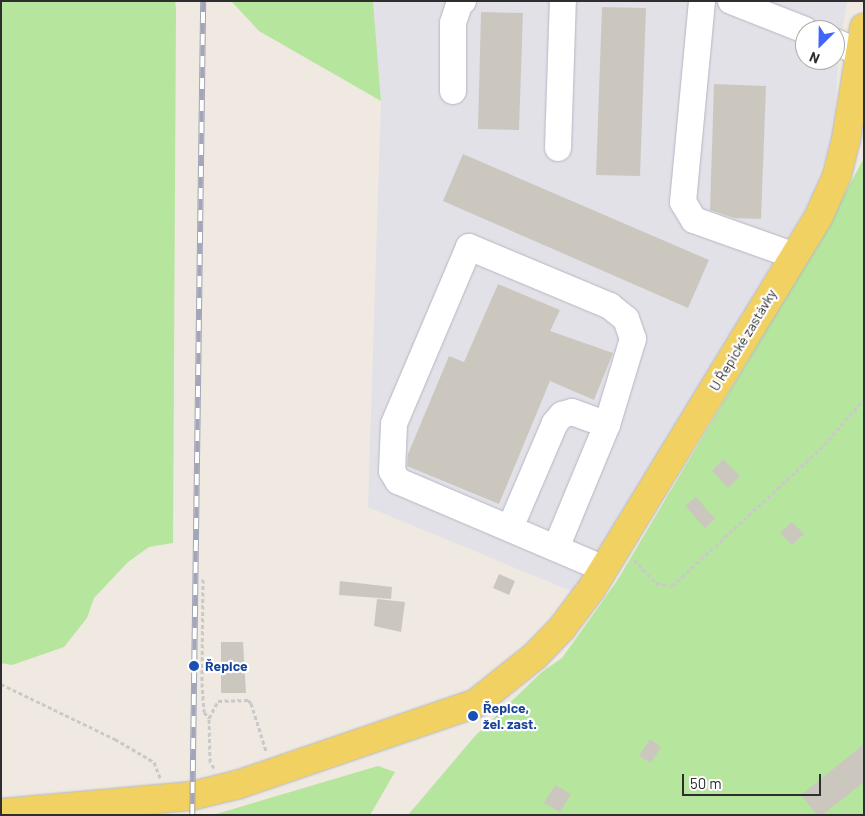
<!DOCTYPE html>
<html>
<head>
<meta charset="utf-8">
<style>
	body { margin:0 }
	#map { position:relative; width:865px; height:816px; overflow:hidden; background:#efe9e1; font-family:Barlow,sans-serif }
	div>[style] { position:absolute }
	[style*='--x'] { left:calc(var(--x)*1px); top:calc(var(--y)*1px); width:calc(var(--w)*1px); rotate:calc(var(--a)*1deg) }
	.industrial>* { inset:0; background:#e3e1e8 }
	.green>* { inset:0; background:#b6e59e }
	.building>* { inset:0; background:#cbc7bf }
	.path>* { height:3px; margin-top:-1.5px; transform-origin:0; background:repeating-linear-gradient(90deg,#c9c9c9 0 4px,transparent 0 6.5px) }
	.roads { filter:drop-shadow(0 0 1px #b4b7c1) drop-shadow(0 0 1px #b4b7c1) }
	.minor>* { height:26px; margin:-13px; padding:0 13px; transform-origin:13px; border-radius:13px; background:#fff }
	.major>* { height:28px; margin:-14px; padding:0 14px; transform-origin:14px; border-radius:14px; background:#f2d163 }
	.rail>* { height:5.5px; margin-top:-2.75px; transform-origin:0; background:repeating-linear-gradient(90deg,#fff 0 11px,#a3a6b8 0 22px); box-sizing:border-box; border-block:1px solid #a3a6b8 }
	.dots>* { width:14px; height:14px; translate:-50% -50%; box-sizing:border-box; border:2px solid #fff; border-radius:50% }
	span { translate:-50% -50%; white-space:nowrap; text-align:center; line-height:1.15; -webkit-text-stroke:4.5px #fff; paint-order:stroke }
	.street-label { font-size:14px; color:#2e2e2e }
	.transit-label { font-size:14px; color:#164399; font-weight:700 }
	.left { translate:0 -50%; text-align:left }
	.frame { position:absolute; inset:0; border:2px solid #2e2e2e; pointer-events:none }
	.north { position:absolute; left:795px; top:20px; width:50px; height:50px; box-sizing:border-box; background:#fff; border:1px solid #ababab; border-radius:50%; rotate:203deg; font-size:14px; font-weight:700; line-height:20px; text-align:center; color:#2e2e2e }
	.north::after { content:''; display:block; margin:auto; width:18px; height:22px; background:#4264fb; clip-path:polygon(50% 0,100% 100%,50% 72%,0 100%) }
	.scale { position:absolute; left:682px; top:774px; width:139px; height:22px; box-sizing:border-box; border:2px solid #2e2e2e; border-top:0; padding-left:6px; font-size:15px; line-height:18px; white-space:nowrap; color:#2e2e2e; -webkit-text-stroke:4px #fff; paint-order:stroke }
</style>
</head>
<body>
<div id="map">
	<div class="industrial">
		<div style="clip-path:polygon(evenodd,373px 1px,847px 1px,839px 49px,834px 132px,811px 199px,576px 593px,368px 507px,381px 101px,373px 1px,805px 30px,835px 30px,835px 60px,805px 60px,805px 30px)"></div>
	</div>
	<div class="green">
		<div style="clip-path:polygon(1px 1px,175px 1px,176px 8px,173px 543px,149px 547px,128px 562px,94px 598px,87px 618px,64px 647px,12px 665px,1px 663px)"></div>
		<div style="clip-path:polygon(231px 1px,373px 1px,381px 101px,259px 31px)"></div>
		<div style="clip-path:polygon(864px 158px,864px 815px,408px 815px,475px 736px,542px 672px,562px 658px,617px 581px,823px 234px)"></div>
		<div style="clip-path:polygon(378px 766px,395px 772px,370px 815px,213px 815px)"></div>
	</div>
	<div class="building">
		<div style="clip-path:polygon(602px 7px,646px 8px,640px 176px,596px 175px)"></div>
		<div style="clip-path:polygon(481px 12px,523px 13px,519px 130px,478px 129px)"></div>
		<div style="clip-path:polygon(714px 84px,766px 86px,761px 219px,734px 218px,710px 210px)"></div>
		<div style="clip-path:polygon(463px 154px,709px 260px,688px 308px,443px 201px)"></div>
		<div style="clip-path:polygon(498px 284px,560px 310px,550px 331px,613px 353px,594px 400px,550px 381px,499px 504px,407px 466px,408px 454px,449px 356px,464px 362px)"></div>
		<div style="clip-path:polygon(723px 459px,740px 476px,728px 488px,712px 471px)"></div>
		<div style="clip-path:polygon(696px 497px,715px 519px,705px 528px,685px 506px)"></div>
		<div style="clip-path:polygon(792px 522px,804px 534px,792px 545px,780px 533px)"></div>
		<div style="clip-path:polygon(499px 574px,515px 581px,509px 595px,493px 588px)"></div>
		<div style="clip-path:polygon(340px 581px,392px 587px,391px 599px,339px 595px)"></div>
		<div style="clip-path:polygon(377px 599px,405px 602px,401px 632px,374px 626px)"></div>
		<div style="clip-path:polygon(221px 642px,243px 642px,246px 693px,221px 693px)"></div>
		<div style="clip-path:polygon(650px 739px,661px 747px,651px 763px,639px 756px)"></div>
		<div style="clip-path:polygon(864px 744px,864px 782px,822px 815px,817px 815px,801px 795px)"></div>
		<div style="clip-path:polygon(555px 785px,571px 794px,560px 812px,544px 803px)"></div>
	</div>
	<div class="path">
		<div style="--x:634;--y:560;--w:32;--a:46"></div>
		<div style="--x:656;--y:583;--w:16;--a:11"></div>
		<div style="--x:672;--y:586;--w:207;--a:-42.8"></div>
		<div style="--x:824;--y:445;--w:61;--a:-49"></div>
		<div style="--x:203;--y:579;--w:104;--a:90.6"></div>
		<div style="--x:202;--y:683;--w:29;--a:86"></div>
		<div style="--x:204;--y:712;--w:8;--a:50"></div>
		<div style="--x:1;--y:684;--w:127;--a:25.8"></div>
		<div style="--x:115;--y:739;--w:45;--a:30.5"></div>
		<div style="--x:154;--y:762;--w:17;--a:69"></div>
		<div style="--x:214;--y:768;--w:7;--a:-124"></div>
		<div style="--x:210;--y:762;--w:44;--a:-91.3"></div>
		<div style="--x:209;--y:718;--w:19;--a:-62"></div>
		<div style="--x:218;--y:701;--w:30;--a:-2"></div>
		<div style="--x:248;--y:700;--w:4;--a:45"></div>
		<div style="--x:251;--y:703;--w:50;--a:72.6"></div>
	</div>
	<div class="roads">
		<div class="minor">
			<div style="--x:702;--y:1;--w:202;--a:95.4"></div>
			<div style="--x:683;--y:202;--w:21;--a:59"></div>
			<div style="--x:694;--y:220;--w:107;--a:19.6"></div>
			<div style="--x:731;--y:1;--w:79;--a:21.4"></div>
			<div style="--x:835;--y:42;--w:27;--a:22"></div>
			<div style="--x:453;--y:91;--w:68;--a:-90"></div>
			<div style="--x:453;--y:23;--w:20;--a:-72"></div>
			<div style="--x:459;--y:4;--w:5;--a:-37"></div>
			<div style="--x:558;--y:148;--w:147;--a:-88.1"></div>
			<div style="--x:510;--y:528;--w:114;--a:-66.8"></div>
			<div style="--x:555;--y:423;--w:11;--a:-49"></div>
			<div style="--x:562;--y:415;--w:10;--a:-17"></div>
			<div style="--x:572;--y:412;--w:37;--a:20"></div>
			<div style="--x:556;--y:548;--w:133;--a:-67.5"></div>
			<div style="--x:607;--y:425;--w:90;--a:-73.2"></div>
			<div style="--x:633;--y:339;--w:21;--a:-109"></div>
			<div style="--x:626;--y:319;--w:21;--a:-141"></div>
			<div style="--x:610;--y:306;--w:153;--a:-157.3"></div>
			<div style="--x:469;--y:247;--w:192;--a:113"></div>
			<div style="--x:394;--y:424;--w:47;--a:92.4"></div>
			<div style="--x:392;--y:471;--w:12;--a:59"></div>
			<div style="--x:398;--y:481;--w:224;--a:23.1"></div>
		</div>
		<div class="major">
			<div style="--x:1;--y:813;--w:191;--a:-5.1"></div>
			<div style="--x:191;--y:796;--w:50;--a:-13.8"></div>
			<div style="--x:240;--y:784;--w:250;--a:-18.9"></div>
			<div style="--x:476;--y:703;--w:75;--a:-38.5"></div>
			<div style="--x:535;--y:656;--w:39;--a:-46"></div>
			<div style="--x:562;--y:628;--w:50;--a:-53.1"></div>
			<div style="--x:592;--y:588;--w:436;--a:-58.6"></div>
			<div style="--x:819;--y:216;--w:45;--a:-66.3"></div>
			<div style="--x:837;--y:175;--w:36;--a:-76"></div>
			<div style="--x:846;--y:140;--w:114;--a:-80.9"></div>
		</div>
	</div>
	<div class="rail">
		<div style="--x:192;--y:815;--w:814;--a:-89.23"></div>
	</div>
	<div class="dots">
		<div style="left:194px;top:666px;background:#1a4fb4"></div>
		<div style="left:473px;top:716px;background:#1a4fb4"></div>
	</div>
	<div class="street-label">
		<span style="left:743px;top:340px;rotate:-59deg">U Řepické zastávky</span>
	</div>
	<div class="transit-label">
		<span class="left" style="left:205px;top:666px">Řepice</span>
		<span class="left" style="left:483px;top:716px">Řepice,<br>žel. zast.</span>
	</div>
	<div class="frame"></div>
	<div class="north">N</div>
	<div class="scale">50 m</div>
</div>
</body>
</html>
